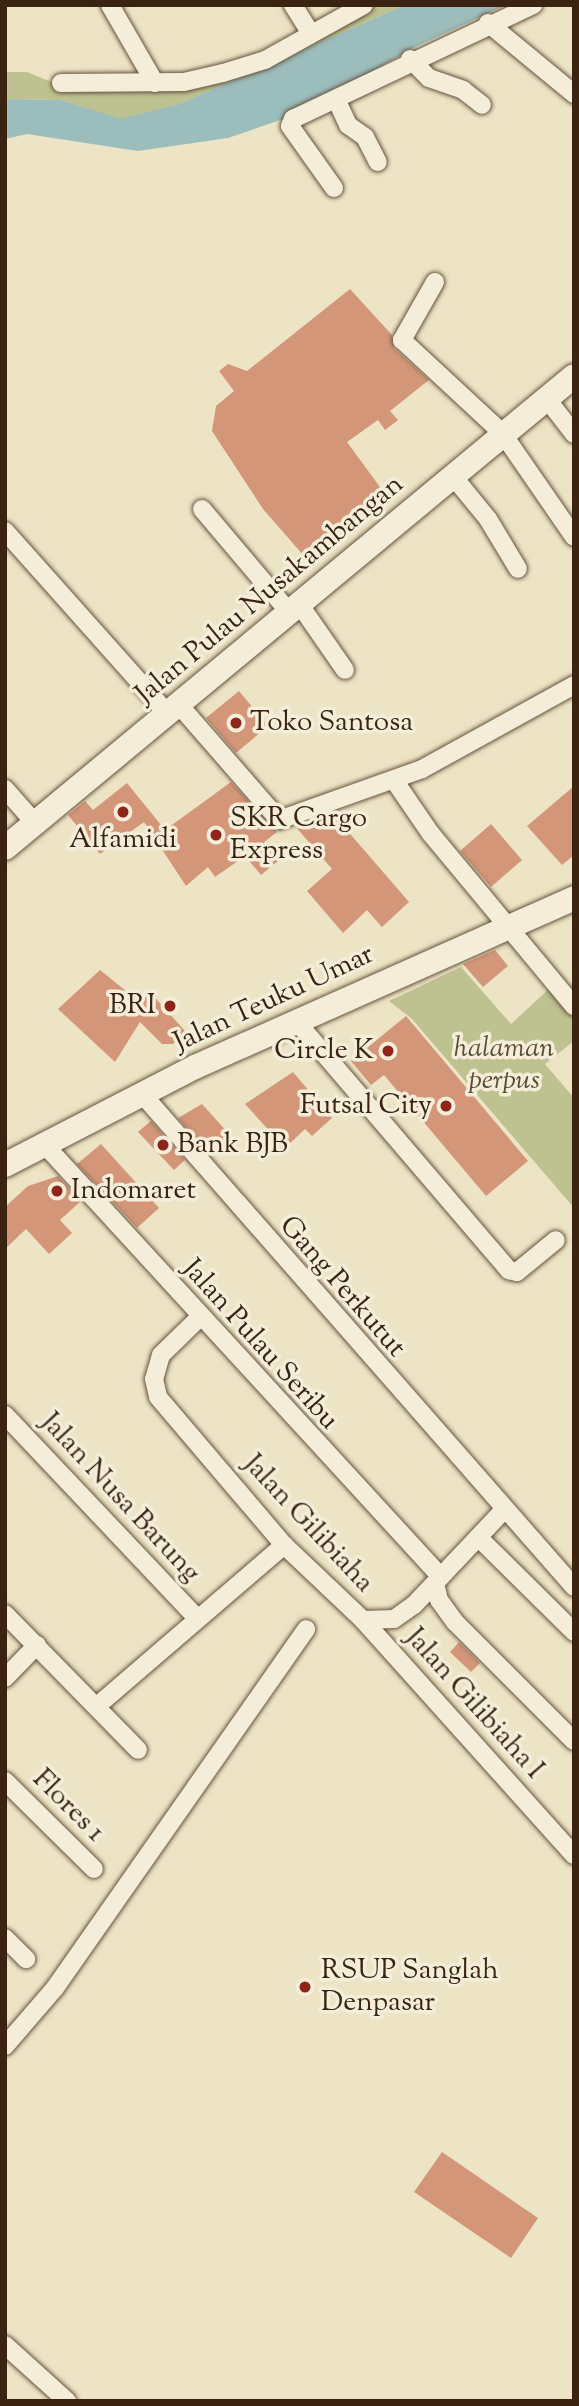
<!DOCTYPE html>
<html>
<head>
<meta charset="utf-8">
<style>
	body { margin:0 }
	#map { position:relative; width:579px; height:2406px; overflow:hidden; background:#ede4c5; font-family:"Sorts Mill Goudy",serif }
	div>[style] { position:absolute }
	[style*='--x'] { left:calc(var(--x)*1px); top:calc(var(--y)*1px); width:calc(var(--w)*1px); rotate:calc(var(--a)*1deg) }
	.green>* { inset:0; background:#bec290 }
	.water>* { inset:0; background:#9bbdbc }
	.building>* { inset:0; background:#d39678 }
	.roads { filter:drop-shadow(0 0 2px #67533e) drop-shadow(0 0 2px #67533e) }
	.street>* { height:18px; margin:-9px; padding:0 9px; transform-origin:9px; border-radius:9px; background:#f3edd9 }
	.secondary>* { height:24px; margin:-12px; padding:0 12px; transform-origin:12px; border-radius:12px; background:#f3edd9 }
	.dots>* { width:19px; height:19px; translate:-50% -50%; box-sizing:border-box; border:4px solid #f3edd9; border-radius:50% }
	span { translate:-50% -50%; white-space:nowrap; text-align:center; line-height:1.15; -webkit-text-stroke:7px #f3edd9; paint-order:stroke }
	.street-label { font-size:28px; color:#3a2311 }
	.poi-label { font-size:28px; color:#3a2311 }
	.left { translate:0 -50%; text-align:left }
	.right { translate:-100% -50%; text-align:right }
	.park-label { font-size:28px; color:#5b4b31; font-style:italic }
	.frame { position:absolute; inset:0; border:7px solid #3a2311; pointer-events:none }
</style>
</head>
<body>
<div id="map">
	<div class="green">
		<div style="clip-path:polygon(377px 5px,405px 5px,179px 104px,121px 120px,61px 100px,5px 99px,5px 72px,27px 72px,54px 83px,104px 92px,170px 90px,270px 60px)"></div>
		<div style="clip-path:polygon(461px 967px,511px 1024px,552px 986px,574px 1012px,574px 1041px,545px 1064px,574px 1098px,574px 1208px,412px 1019px,389px 1001px)"></div>
	</div>
	<div class="water">
		<div style="clip-path:polygon(405px 5px,506px 5px,415px 47px,295px 115px,228px 138px,138px 151px,27px 134px,5px 139px,5px 99px,61px 100px,121px 119px,179px 104px)"></div>
	</div>
	<div class="building">
		<div style="clip-path:polygon(350px 289px,392px 335px,394px 348px,429px 380px,390px 411px,398px 420px,385px 430px,378px 420px,347px 442px,388px 498px,372px 511px,367px 505px,304px 556px,263px 509px,212px 431px,216px 406px,234px 391px,219px 371px,228px 364px,247px 371px)"></div>
		<div style="clip-path:polygon(239px 691px,268px 726px,236px 753px,206px 718px)"></div>
		<div style="clip-path:polygon(231px 782px,277px 832px,264px 842px,279px 860px,261px 875px,245px 856px,215px 877px,208px 867px,186px 886px,144px 822px,100px 854px,68px 815px,85px 801px,93px 810px,127px 783px,165px 830px)"></div>
		<div style="clip-path:polygon(574px 786px,574px 855px,562px 865px,527px 826px)"></div>
		<div style="clip-path:polygon(332px 813px,409px 902px,382px 927px,367px 910px,343px 933px,307px 891px,332px 869px,295px 826px)"></div>
		<div style="clip-path:polygon(491px 824px,522px 860px,491px 887px,460px 851px)"></div>
		<div style="clip-path:polygon(495px 950px,508px 966px,483px 987px,463px 964px)"></div>
		<div style="clip-path:polygon(100px 970px,137px 1000px,148px 990px,186px 1032px,173px 1044px,162px 1044px,140px 1022px,115px 1062px,58px 1009px)"></div>
		<div style="clip-path:polygon(406px 1016px,528px 1161px,486px 1196px,384px 1075px,371px 1085px,351px 1061px)"></div>
		<div style="clip-path:polygon(293px 1072px,332px 1118px,312px 1136px,305px 1129px,285px 1148px,245px 1104px)"></div>
		<div style="clip-path:polygon(202px 1104px,230px 1135px,209px 1153px,178px 1118px)"></div>
		<div style="clip-path:polygon(151px 1121px,185px 1160px,174px 1170px,138px 1132px)"></div>
		<div style="clip-path:polygon(101px 1144px,159px 1208px,137px 1228px,77px 1164px)"></div>
		<div style="clip-path:polygon(58px 1176px,81px 1201px,60px 1220px,72px 1233px,49px 1254px,26px 1229px,5px 1249px,5px 1207px,28px 1186px)"></div>
		<div style="clip-path:polygon(459px 1642px,480px 1663px,471px 1672px,450px 1652px)"></div>
		<div style="clip-path:polygon(442px 2152px,538px 2218px,511px 2258px,414px 2192px)"></div>
	</div>
	<div class="roads">
		<div class="street">
			<div style="--x:110;--y:5;--w:90;--a:60"></div>
			<div style="--x:293;--y:5;--w:34;--a:58"></div>
			<div style="--x:488;--y:23;--w:112;--a:39.5"></div>
			<div style="--x:410;--y:59;--w:27;--a:45"></div>
			<div style="--x:429;--y:78;--w:36;--a:19"></div>
			<div style="--x:463;--y:90;--w:24;--a:38"></div>
			<div style="--x:61;--y:83;--w:123;--a:-0.5"></div>
			<div style="--x:184;--y:82;--w:40;--a:-13"></div>
			<div style="--x:223;--y:73;--w:44;--a:-17.2"></div>
			<div style="--x:265;--y:60;--w:113;--a:-29.1"></div>
			<div style="--x:336;--y:99;--w:29;--a:65"></div>
			<div style="--x:348;--y:125;--w:21;--a:35"></div>
			<div style="--x:365;--y:137;--w:28;--a:63"></div>
			<div style="--x:334;--y:188;--w:76;--a:-125.4"></div>
			<div style="--x:290;--y:126;--w:8;--a:-67"></div>
			<div style="--x:293;--y:119;--w:266;--a:-25.4"></div>
			<div style="--x:435;--y:282;--w:67;--a:119.6"></div>
			<div style="--x:402;--y:340;--w:138;--a:42.9"></div>
			<div style="--x:503;--y:434;--w:125;--a:55.4"></div>
			<div style="--x:547;--y:399;--w:44;--a:52.4"></div>
			<div style="--x:452;--y:475;--w:57;--a:50.7"></div>
			<div style="--x:488;--y:519;--w:58;--a:59"></div>
			<div style="--x:202;--y:509;--w:136;--a:49.8"></div>
			<div style="--x:5;--y:531;--w:246;--a:48.3"></div>
			<div style="--x:300;--y:605;--w:79;--a:55.3"></div>
			<div style="--x:180;--y:706;--w:151;--a:49"></div>
			<div style="--x:279;--y:820;--w:152;--a:-19.6"></div>
			<div style="--x:422;--y:769;--w:174;--a:-28.9"></div>
			<div style="--x:394;--y:780;--w:65;--a:55.6"></div>
			<div style="--x:431;--y:834;--w:224;--a:50.3"></div>
			<div style="--x:5;--y:789;--w:47;--a:48.5"></div>
			<div style="--x:296;--y:1021;--w:328;--a:49.5"></div>
			<div style="--x:509;--y:1270;--w:8;--a:14"></div>
			<div style="--x:517;--y:1272;--w:50;--a:-39.4"></div>
			<div style="--x:143;--y:1095;--w:654;--a:48.78"></div>
			<div style="--x:44;--y:1144;--w:587;--a:47.48"></div>
			<div style="--x:199;--y:1318;--w:53;--a:135.8"></div>
			<div style="--x:161;--y:1355;--w:25;--a:106"></div>
			<div style="--x:154;--y:1379;--w:18;--a:77"></div>
			<div style="--x:158;--y:1397;--w:194;--a:49.6"></div>
			<div style="--x:284;--y:1545;--w:109;--a:43.5"></div>
			<div style="--x:363;--y:1620;--w:316;--a:48.1"></div>
			<div style="--x:5;--y:1415;--w:278;--a:46.6"></div>
			<div style="--x:478;--y:1537;--w:135;--a:44.7"></div>
			<div style="--x:435;--y:1583;--w:17;--a:77"></div>
			<div style="--x:439;--y:1600;--w:27;--a:54"></div>
			<div style="--x:455;--y:1622;--w:168;--a:45"></div>
			<div style="--x:5;--y:1614;--w:190;--a:45.6"></div>
			<div style="--x:363;--y:1620;--w:31;--a:-2"></div>
			<div style="--x:394;--y:1619;--w:24;--a:-35"></div>
			<div style="--x:414;--y:1605;--w:128;--a:-46.6"></div>
			<div style="--x:5;--y:1678;--w:46;--a:-45.9"></div>
			<div style="--x:97;--y:1706;--w:247;--a:-40.7"></div>
			<div style="--x:5;--y:1781;--w:125;--a:44.7"></div>
			<div style="--x:5;--y:1938;--w:30;--a:45"></div>
			<div style="--x:5;--y:2046;--w:77;--a:-49.2"></div>
			<div style="--x:55;--y:1988;--w:438;--a:-55"></div>
			<div style="--x:5;--y:2345;--w:84;--a:42.1"></div>
		</div>
		<div class="secondary">
			<div style="--x:5;--y:848;--w:739;--a:-39.68"></div>
			<div style="--x:5;--y:1165;--w:214;--a:-27.3"></div>
			<div style="--x:195;--y:1067;--w:415;--a:-24"></div>
		</div>
	</div>
	<div class="dots">
		<div style="left:236px;top:723px;background:#8f2418"></div>
		<div style="left:123px;top:812px;background:#8f2418"></div>
		<div style="left:216px;top:835px;background:#8f2418"></div>
		<div style="left:170px;top:1006px;background:#8f2418"></div>
		<div style="left:388px;top:1051px;background:#8f2418"></div>
		<div style="left:446px;top:1106px;background:#8f2418"></div>
		<div style="left:163px;top:1145px;background:#8f2418"></div>
		<div style="left:57px;top:1191px;background:#8f2418"></div>
		<div style="left:305px;top:1987px;background:#8f2418"></div>
	</div>
	<div class="street-label">
		<span style="left:270px;top:590px;rotate:-40deg">Jalan Pulau Nusakambangan</span>
		<span style="left:274px;top:999px;rotate:-25deg">Jalan Teuku Umar</span>
		<span style="left:342px;top:1287px;rotate:49deg">Gang Perkutut</span>
		<span style="left:260px;top:1345px;rotate:48deg">Jalan Pulau Seribu</span>
		<span style="left:120px;top:1498px;rotate:47deg">Jalan Nusa Barung</span>
		<span style="left:308px;top:1524px;rotate:47deg">Jalan Gilibiaha</span>
		<span style="left:474px;top:1704px;rotate:48deg">Jalan Gilibiaha I</span>
		<span style="left:68px;top:1806px;rotate:45deg">Flores 1</span>
	</div>
	<div class="poi-label">
		<span class="left" style="left:250px;top:723px">Toko Santosa</span>
		<span class="left" style="left:230px;top:835px">SKR Cargo<br>Express</span>
		<span style="left:123px;top:840px">Alfamidi</span>
		<span class="right" style="left:156px;top:1006px">BRI</span>
		<span class="right" style="left:374px;top:1051px">Circle K</span>
		<span class="right" style="left:432px;top:1106px">Futsal City</span>
		<span class="left" style="left:177px;top:1145px">Bank BJB</span>
		<span class="left" style="left:71px;top:1191px">Indomaret</span>
		<span class="left" style="left:321px;top:1987px">RSUP Sanglah<br>Denpasar</span>
	</div>
	<div class="park-label">
		<span style="left:504px;top:1065px">halaman<br>perpus</span>
	</div>
	<div class="frame"></div>
</div>
</body>
</html>
